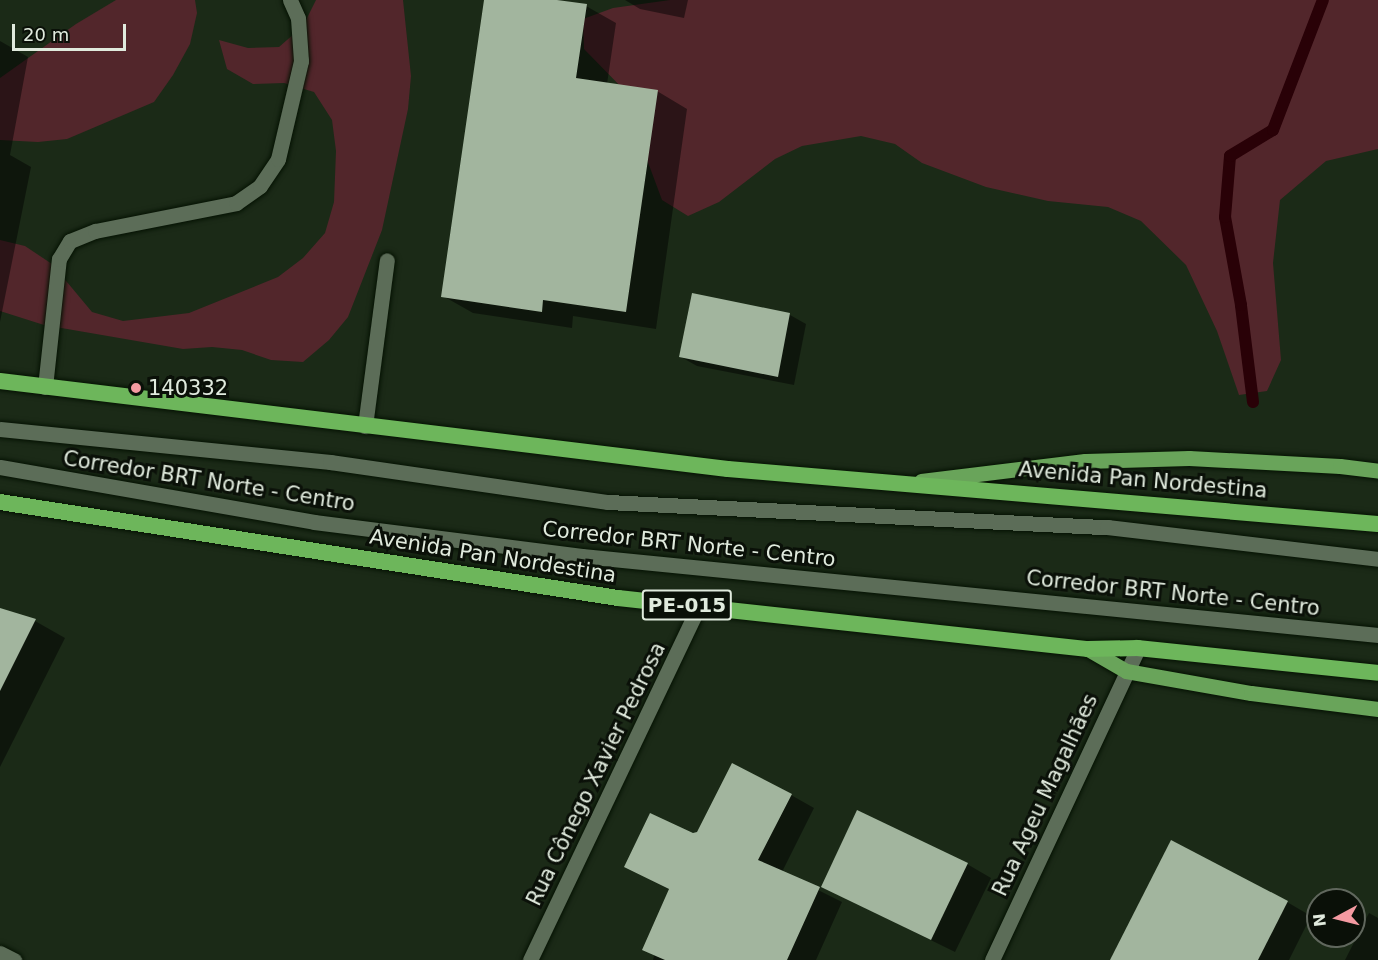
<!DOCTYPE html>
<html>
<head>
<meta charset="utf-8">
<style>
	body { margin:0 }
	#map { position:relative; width:1378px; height:960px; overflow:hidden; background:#1b2a17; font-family:"DejaVu Sans",sans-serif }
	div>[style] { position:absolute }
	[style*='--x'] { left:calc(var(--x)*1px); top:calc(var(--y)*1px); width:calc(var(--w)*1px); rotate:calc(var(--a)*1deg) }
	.green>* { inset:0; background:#52262b }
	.shadow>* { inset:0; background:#0007 }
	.stream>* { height:12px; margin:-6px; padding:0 6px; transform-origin:6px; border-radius:6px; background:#290107 }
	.building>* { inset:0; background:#a2b59e }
	.roads { filter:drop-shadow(0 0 2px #051203) drop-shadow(0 0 2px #051203) }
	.service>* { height:15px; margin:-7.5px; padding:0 7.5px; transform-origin:7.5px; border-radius:7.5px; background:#5c6d58 }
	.minor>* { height:15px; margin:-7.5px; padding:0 7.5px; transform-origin:7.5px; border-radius:7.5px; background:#5c6d58 }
	.tertiary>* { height:15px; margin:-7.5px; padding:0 7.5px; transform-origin:7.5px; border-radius:7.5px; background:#5c6d58 }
	.primary>* { height:15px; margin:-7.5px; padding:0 7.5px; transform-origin:7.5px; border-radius:7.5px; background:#69a45a }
	.trunk>* { height:16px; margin:-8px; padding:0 8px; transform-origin:8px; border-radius:8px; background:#6db65b }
	.dots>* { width:16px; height:16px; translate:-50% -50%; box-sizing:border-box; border:3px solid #0a1008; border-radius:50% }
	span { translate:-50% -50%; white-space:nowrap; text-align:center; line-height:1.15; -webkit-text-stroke:6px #0a1008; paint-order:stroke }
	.shield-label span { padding:2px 4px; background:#0a1008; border:2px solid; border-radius:4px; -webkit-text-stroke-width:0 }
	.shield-label { font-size:20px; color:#e0eadd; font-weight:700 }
	.poi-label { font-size:21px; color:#e0eadd }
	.left { translate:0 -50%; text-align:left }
	.street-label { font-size:21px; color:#e0eadd }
	.north { position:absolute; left:1306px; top:888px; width:60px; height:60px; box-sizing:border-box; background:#0a1008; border:2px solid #60675d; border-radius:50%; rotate:263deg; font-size:16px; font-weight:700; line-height:24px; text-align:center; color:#e0eadd }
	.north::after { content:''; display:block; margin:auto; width:21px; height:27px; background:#f49aa1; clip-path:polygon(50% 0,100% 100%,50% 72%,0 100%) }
	.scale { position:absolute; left:12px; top:24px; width:114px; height:27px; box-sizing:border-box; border:3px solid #e0eadd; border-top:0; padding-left:8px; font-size:18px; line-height:21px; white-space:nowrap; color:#e0eadd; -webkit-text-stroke:4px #0a1008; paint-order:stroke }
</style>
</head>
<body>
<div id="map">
	<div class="green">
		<div style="clip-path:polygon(116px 0,195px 0,197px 13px,190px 44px,173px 75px,154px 102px,67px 139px,38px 142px,0 140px,0 78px,76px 24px)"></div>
		<div style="clip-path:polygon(316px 0,403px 0,411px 76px,408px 109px,382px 230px,348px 317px,329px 340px,303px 362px,271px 360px,242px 350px,212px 347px,183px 349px,44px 325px,0 311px,0 240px,25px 246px,52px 264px,92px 312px,123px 321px,189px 313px,278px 277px,303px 258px,325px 233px,334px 202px,336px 151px,332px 120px,314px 92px,284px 83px,253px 84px,227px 69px,219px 40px,248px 48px,279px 47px,303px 26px)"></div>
		<div style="clip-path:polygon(670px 0,1378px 0,1378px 149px,1326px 161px,1280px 200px,1273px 263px,1281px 360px,1267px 391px,1239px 395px,1217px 331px,1186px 265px,1141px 221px,1108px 207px,1048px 201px,986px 187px,922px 163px,895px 144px,861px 136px,802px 146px,775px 159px,719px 202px,688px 216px,662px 200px,636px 130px,627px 93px,584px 49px,583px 19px,613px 8px)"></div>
	</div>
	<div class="shadow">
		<div style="clip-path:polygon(486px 0,547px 0,586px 6px,616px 23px,607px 84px,657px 91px,687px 109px,656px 329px,573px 316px,572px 328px,473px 313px,443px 296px)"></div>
		<div style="clip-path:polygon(625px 0,688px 0,684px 18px,640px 9px)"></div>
		<div style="clip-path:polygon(0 41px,28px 57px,10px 155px,31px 167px,0 322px)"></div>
		<div style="clip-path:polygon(693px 295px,790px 315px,806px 324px,794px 385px,697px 366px,681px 357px)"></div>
		<div style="clip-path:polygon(0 610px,35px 621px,65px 638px,0 767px)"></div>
		<div style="clip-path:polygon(791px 795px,814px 808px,782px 872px,842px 902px,816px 960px,653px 960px,670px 890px,626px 867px,693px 835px)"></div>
		<div style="clip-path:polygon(967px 864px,991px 878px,955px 952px,823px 887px)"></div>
		<div style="clip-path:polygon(1287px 902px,1311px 916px,1289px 960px,1130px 960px)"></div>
		<div style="clip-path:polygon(1369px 913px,1378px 918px,1378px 960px,1345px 960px)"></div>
	</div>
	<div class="stream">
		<div style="--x:1253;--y:402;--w:98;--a:-97.1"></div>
		<div style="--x:1241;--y:305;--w:89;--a:-100.3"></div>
		<div style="--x:1225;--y:217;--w:61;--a:-85.3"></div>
		<div style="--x:1230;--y:156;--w:50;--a:-31.2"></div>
		<div style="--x:1273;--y:130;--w:139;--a:-69"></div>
	</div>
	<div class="building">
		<div style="clip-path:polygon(484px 0,557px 0,587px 4px,576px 78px,658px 90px,626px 312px,543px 300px,542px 312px,441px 297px)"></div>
		<div style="clip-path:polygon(692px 293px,790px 313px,778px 377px,679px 357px)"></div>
		<div style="clip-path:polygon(0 608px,36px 619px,0 691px)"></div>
		<div style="clip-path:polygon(732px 763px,792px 794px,758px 860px,820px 887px,787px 960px,665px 960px,642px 950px,669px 889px,624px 867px,650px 813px,693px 833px,697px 832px)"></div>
		<div style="clip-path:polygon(857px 810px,968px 863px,931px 940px,821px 887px)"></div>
		<div style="clip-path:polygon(1171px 840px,1288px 901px,1258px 960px,1110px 960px)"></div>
	</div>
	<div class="roads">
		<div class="service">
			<div style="--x:45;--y:387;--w:129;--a:-83.8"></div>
			<div style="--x:59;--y:259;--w:21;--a:-59"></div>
			<div style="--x:70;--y:241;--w:27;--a:-22"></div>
			<div style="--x:95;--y:231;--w:144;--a:-11.2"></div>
			<div style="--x:236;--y:203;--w:29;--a:-35"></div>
			<div style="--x:260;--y:186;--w:32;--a:-56"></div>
			<div style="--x:278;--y:159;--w:101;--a:-76.8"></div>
			<div style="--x:301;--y:61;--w:43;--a:-94"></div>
			<div style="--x:298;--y:18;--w:20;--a:-114"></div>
			<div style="--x:365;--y:426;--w:167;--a:-82.5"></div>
			<div style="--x:0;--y:429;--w:332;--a:5.7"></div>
			<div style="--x:330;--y:462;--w:281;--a:8.2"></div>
			<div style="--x:608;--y:502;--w:500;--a:2.9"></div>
			<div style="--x:1107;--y:527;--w:273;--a:6.7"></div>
			<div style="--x:0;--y:467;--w:319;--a:9.9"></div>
			<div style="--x:314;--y:522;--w:270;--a:7.2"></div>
			<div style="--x:582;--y:556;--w:800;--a:5.67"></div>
		</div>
		<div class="minor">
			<div style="--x:0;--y:953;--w:16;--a:27"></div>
			<div style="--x:992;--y:960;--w:344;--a:-64.9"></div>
		</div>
		<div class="tertiary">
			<div style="--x:530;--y:960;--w:392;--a:-64.5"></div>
		</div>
		<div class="primary">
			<div style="--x:921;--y:481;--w:165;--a:-7"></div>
			<div style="--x:1085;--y:461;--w:104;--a:-1.7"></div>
			<div style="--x:1189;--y:458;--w:151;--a:3"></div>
			<div style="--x:1340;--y:466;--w:38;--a:7"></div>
			<div style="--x:1088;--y:649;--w:44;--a:30.1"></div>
			<div style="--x:1126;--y:671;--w:127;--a:10"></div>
			<div style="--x:1251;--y:693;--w:128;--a:7.2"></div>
		</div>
		<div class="trunk">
			<div style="--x:0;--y:381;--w:733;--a:6.89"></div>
			<div style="--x:728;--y:469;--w:652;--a:4.84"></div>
			<div style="--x:0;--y:502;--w:625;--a:8.83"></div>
			<div style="--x:618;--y:598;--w:473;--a:6.2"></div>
			<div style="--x:1088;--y:649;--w:50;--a:-1.1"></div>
			<div style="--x:1138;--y:648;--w:241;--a:5.9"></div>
		</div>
	</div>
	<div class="dots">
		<div style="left:136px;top:388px;background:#f49aa1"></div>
	</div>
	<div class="shield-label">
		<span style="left:687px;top:605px">PE-015</span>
	</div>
	<div class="poi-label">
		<span class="left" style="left:148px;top:388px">140332</span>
	</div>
	<div class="street-label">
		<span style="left:1143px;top:480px;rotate:5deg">Avenida Pan Nordestina</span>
		<span style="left:209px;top:481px;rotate:9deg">Corredor BRT Norte - Centro</span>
		<span style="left:689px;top:544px;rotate:6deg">Corredor BRT Norte - Centro</span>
		<span style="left:493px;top:556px;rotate:9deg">Avenida Pan Nordestina</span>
		<span style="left:1173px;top:593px;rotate:6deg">Corredor BRT Norte - Centro</span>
		<span style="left:596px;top:774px;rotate:-64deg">Rua Cônego Xavier Pedrosa</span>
		<span style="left:1045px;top:795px;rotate:-65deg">Rua Ageu Magalhães</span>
	</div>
	<div class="north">N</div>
	<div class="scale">20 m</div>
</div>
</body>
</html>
